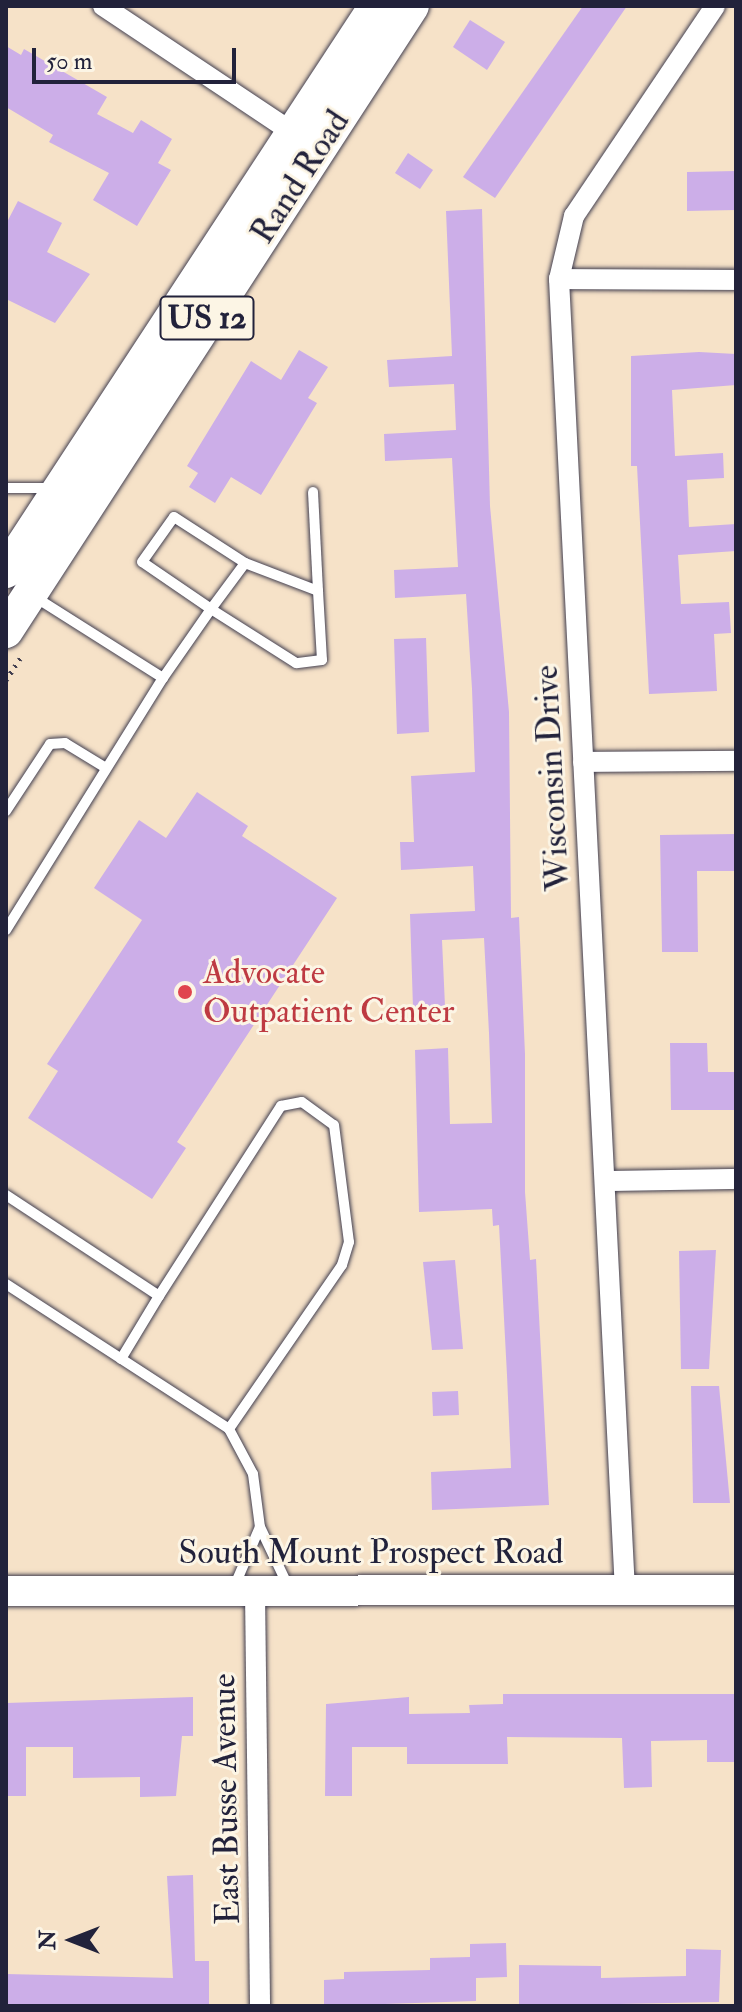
<!DOCTYPE html>
<html>
<head>
<meta charset="utf-8">
<style>
	body { margin:0 }
	#map { position:relative; width:742px; height:2012px; overflow:hidden; background:#f6e2c8; font-family:"IM FELL Double Pica",serif }
	div>[style] { position:absolute }
	[style*='--x'] { left:calc(var(--x)*1px); top:calc(var(--y)*1px); width:calc(var(--w)*1px); rotate:calc(var(--a)*1deg) }
	.building>* { inset:0; background:#ccaee8 }
	.path>* { height:5px; margin-top:-2.5px; transform-origin:0; background:repeating-linear-gradient(90deg,#423f50 0 2px,transparent 0 8px) }
	.roads { filter:drop-shadow(0 0 2px #423f50) drop-shadow(0 0 2px #423f50) }
	.service>* { height:10px; margin:-5px; padding:0 5px; transform-origin:5px; border-radius:5px; background:#fff }
	.minor>* { height:20px; margin:-10px; padding:0 10px; transform-origin:10px; border-radius:10px; background:#fff }
	.secondary>* { height:30px; margin:-15px; padding:0 15px; transform-origin:15px; border-radius:15px; background:#fff }
	.primary>* { height:34px; margin:-17px; padding:0 17px; transform-origin:17px; border-radius:17px; background:#fff }
	.dots>* { width:22px; height:22px; translate:-50% -50%; box-sizing:border-box; border:4px solid #fcf5e5; border-radius:50% }
	span { translate:-50% -50%; white-space:nowrap; text-align:center; line-height:1.15; -webkit-text-stroke:6px #fcf5e5; paint-order:stroke }
	.shield-label span { padding:2px 6px; background:#fcf5e5; border:2px solid; border-radius:6px; -webkit-text-stroke-width:0 }
	.shield-label { font-size:32px; color:#22223b; font-weight:700 }
	.street-label { font-size:34px; color:#22223b }
	.health-label { font-size:34px; color:#be3a42 }
	.left { translate:0 -50%; text-align:left }
	.frame { position:absolute; inset:0; border:8px solid #22223b; pointer-events:none }
	.north { position:absolute; left:32px; top:1900px; width:80px; height:80px; -webkit-text-stroke:6px #fcf5e5; paint-order:stroke; rotate:270deg; font-size:22px; font-weight:700; line-height:32px; text-align:center; color:#22223b }
	.north::after { content:''; display:block; margin:auto; width:28px; height:36px; background:#22223b; clip-path:polygon(50% 0,100% 100%,50% 72%,0 100%) }
	.scale { position:absolute; left:32px; top:48px; width:204px; height:36px; box-sizing:border-box; border:4px solid #22223b; border-top:0; padding-left:10px; font-size:24px; line-height:28px; white-space:nowrap; color:#22223b; -webkit-text-stroke:6px #fcf5e5; paint-order:stroke }
</style>
</head>
<body>
<div id="map">
	<div class="building">
		<div style="clip-path:polygon(583px 6px,627px 6px,495px 198px,463px 177px)"></div>
		<div style="clip-path:polygon(470px 20px,505px 42px,487px 70px,453px 47px)"></div>
		<div style="clip-path:polygon(6px 46px,21px 55px,24px 49px,107px 97px,97px 114px,133px 133px,141px 120px,172px 139px,158px 163px,171px 170px,137px 226px,93px 200px,109px 173px,49px 142px,53px 135px,6px 107px)"></div>
		<div style="clip-path:polygon(408px 153px,433px 170px,420px 189px,395px 173px)"></div>
		<div style="clip-path:polygon(736px 171px,736px 210px,687px 211px,687px 172px)"></div>
		<div style="clip-path:polygon(18px 201px,62px 223px,47px 252px,90px 274px,55px 323px,6px 299px,6px 224px)"></div>
		<div style="clip-path:polygon(482px 209px,490px 506px,509px 712px,511px 918px,519px 917px,525px 1054px,525px 1192px,530px 1260px,536px 1259px,549px 1505px,432px 1510px,431px 1472px,511px 1468px,507px 1375px,499px 1225px,493px 1226px,492px 1209px,419px 1212px,415px 1050px,448px 1048px,450px 1124px,492px 1123px,489px 1033px,484px 938px,442px 940px,445px 1006px,413px 1008px,410px 914px,475px 911px,473px 866px,401px 870px,400px 842px,414px 842px,411px 776px,475px 772px,472px 689px,466px 594px,395px 598px,394px 570px,458px 567px,452px 458px,385px 461px,384px 434px,456px 430px,454px 384px,389px 387px,387px 360px,452px 356px,446px 211px)"></div>
		<div style="clip-path:polygon(299px 350px,328px 367px,308px 398px,317px 403px,261px 495px,231px 477px,215px 503px,189px 487px,198px 473px,187px 466px,251px 361px,281px 380px)"></div>
		<div style="clip-path:polygon(699px 352px,736px 354px,736px 385px,672px 390px,675px 456px,723px 453px,724px 478px,687px 480px,689px 527px,736px 524px,736px 551px,678px 555px,681px 604px,729px 602px,731px 633px,714px 634px,717px 691px,649px 694px,637px 466px,631px 466px,631px 356px)"></div>
		<div style="clip-path:polygon(426px 638px,429px 732px,397px 734px,394px 639px)"></div>
		<div style="clip-path:polygon(197px 792px,248px 826px,242px 836px,337px 898px,177px 1142px,186px 1148px,152px 1199px,28px 1118px,58px 1071px,47px 1064px,142px 920px,94px 888px,139px 820px,166px 838px)"></div>
		<div style="clip-path:polygon(736px 834px,736px 871px,697px 871px,698px 952px,662px 952px,660px 835px)"></div>
		<div style="clip-path:polygon(670px 1043px,707px 1043px,708px 1072px,736px 1072px,736px 1110px,671px 1110px)"></div>
		<div style="clip-path:polygon(716px 1250px,709px 1369px,681px 1369px,679px 1251px)"></div>
		<div style="clip-path:polygon(455px 1260px,463px 1349px,432px 1350px,423px 1262px)"></div>
		<div style="clip-path:polygon(691px 1386px,719px 1386px,730px 1503px,693px 1503px)"></div>
		<div style="clip-path:polygon(458px 1391px,459px 1415px,433px 1416px,432px 1392px)"></div>
		<div style="clip-path:polygon(503px 1694px,736px 1694px,736px 1762px,707px 1762px,707px 1740px,651px 1741px,652px 1787px,624px 1788px,622px 1738px,507px 1737px,508px 1764px,407px 1764px,407px 1747px,352px 1747px,352px 1796px,325px 1796px,326px 1704px,409px 1697px,409px 1714px,470px 1713px,469px 1705px,503px 1704px)"></div>
		<div style="clip-path:polygon(193px 1697px,193px 1736px,182px 1736px,176px 1796px,140px 1797px,140px 1777px,73px 1778px,73px 1747px,26px 1747px,26px 1796px,6px 1796px,6px 1703px)"></div>
		<div style="clip-path:polygon(193px 1875px,195px 1961px,209px 1961px,209px 2006px,6px 2006px,6px 1974px,173px 1978px,167px 1876px)"></div>
		<div style="clip-path:polygon(506px 1943px,507px 1977px,476px 1978px,476px 2001px,324px 2006px,324px 1980px,344px 1979px,344px 1972px,430px 1970px,430px 1958px,470px 1957px,470px 1944px)"></div>
		<div style="clip-path:polygon(686px 1949px,721px 1950px,719px 2002px,519px 2006px,519px 1965px,601px 1966px,601px 1978px,686px 1976px)"></div>
	</div>
	<div class="path">
		<div style="--x:6;--y:680;--w:27;--a:-57"></div>
	</div>
	<div class="roads">
		<div class="service">
			<div style="--x:6;--y:488;--w:47;--a:0"></div>
			<div style="--x:313;--y:492;--w:99;--a:87.1"></div>
			<div style="--x:163;--y:678;--w:84;--a:-55.2"></div>
			<div style="--x:211;--y:609;--w:57;--a:-53.5"></div>
			<div style="--x:245;--y:563;--w:78;--a:21"></div>
			<div style="--x:318;--y:591;--w:69;--a:86.7"></div>
			<div style="--x:322;--y:660;--w:26;--a:173"></div>
			<div style="--x:296;--y:663;--w:101;--a:-147.6"></div>
			<div style="--x:211;--y:609;--w:83;--a:-145.7"></div>
			<div style="--x:142;--y:562;--w:55;--a:-54.6"></div>
			<div style="--x:174;--y:517;--w:85;--a:32.9"></div>
			<div style="--x:6;--y:811;--w:80;--a:-56.7"></div>
			<div style="--x:50;--y:744;--w:15;--a:-4"></div>
			<div style="--x:65;--y:743;--w:48;--a:31.4"></div>
			<div style="--x:6;--y:930;--w:297;--a:-58.1"></div>
			<div style="--x:163;--y:678;--w:151;--a:-147.7"></div>
			<div style="--x:6;--y:1195;--w:183;--a:33.4"></div>
			<div style="--x:159;--y:1296;--w:226;--a:-57.3"></div>
			<div style="--x:281;--y:1106;--w:21;--a:-11"></div>
			<div style="--x:302;--y:1102;--w:39;--a:36"></div>
			<div style="--x:334;--y:1125;--w:118;--a:82.7"></div>
			<div style="--x:349;--y:1242;--w:24;--a:107"></div>
			<div style="--x:342;--y:1265;--w:199;--a:124.6"></div>
			<div style="--x:6;--y:1284;--w:266;--a:33"></div>
			<div style="--x:229;--y:1429;--w:51;--a:61.9"></div>
			<div style="--x:253;--y:1474;--w:53;--a:82.5"></div>
			<div style="--x:260;--y:1527;--w:68;--a:64.6"></div>
			<div style="--x:121;--y:1359;--w:74;--a:-58.9"></div>
			<div style="--x:234;--y:1587;--w:65;--a:-66.6"></div>
		</div>
		<div class="minor">
			<div style="--x:103;--y:6;--w:220;--a:33.7"></div>
			<div style="--x:559;--y:279;--w:177;--a:0.3"></div>
			<div style="--x:583;--y:762;--w:153;--a:-0.4"></div>
			<div style="--x:605;--y:1181;--w:131;--a:-0.9"></div>
			<div style="--x:625;--y:1591;--w:1314;--a:-92.88"></div>
			<div style="--x:559;--y:279;--w:65;--a:-76.6"></div>
			<div style="--x:574;--y:216;--w:253;--a:-56.1"></div>
			<div style="--x:255;--y:1592;--w:414;--a:89.3"></div>
		</div>
		<div class="secondary">
			<div style="--x:6;--y:1591;--w:730;--a:-0.08"></div>
		</div>
		<div class="primary">
			<div style="--x:6;--y:571;--w:675;--a:-56.78"></div>
			<div style="--x:6;--y:631;--w:745;--a:-56.99"></div>
		</div>
	</div>
	<div class="dots">
		<div style="left:185px;top:992px;background:#e0444e"></div>
	</div>
	<div class="shield-label">
		<span style="left:207px;top:318px">US 12</span>
	</div>
	<div class="street-label">
		<span style="left:300px;top:177px;rotate:-57deg">Rand Road</span>
		<span style="left:552px;top:778px;rotate:-93deg">Wisconsin Drive</span>
		<span style="left:371px;top:1553px">South Mount Prospect Road</span>
		<span style="left:226px;top:1799px;rotate:-91deg">East Busse Avenue</span>
	</div>
	<div class="health-label">
		<span class="left" style="left:203px;top:992px">Advocate<br>Outpatient Center</span>
	</div>
	<div class="frame"></div>
	<div class="north">N</div>
	<div class="scale">50 m</div>
</div>
</body>
</html>
